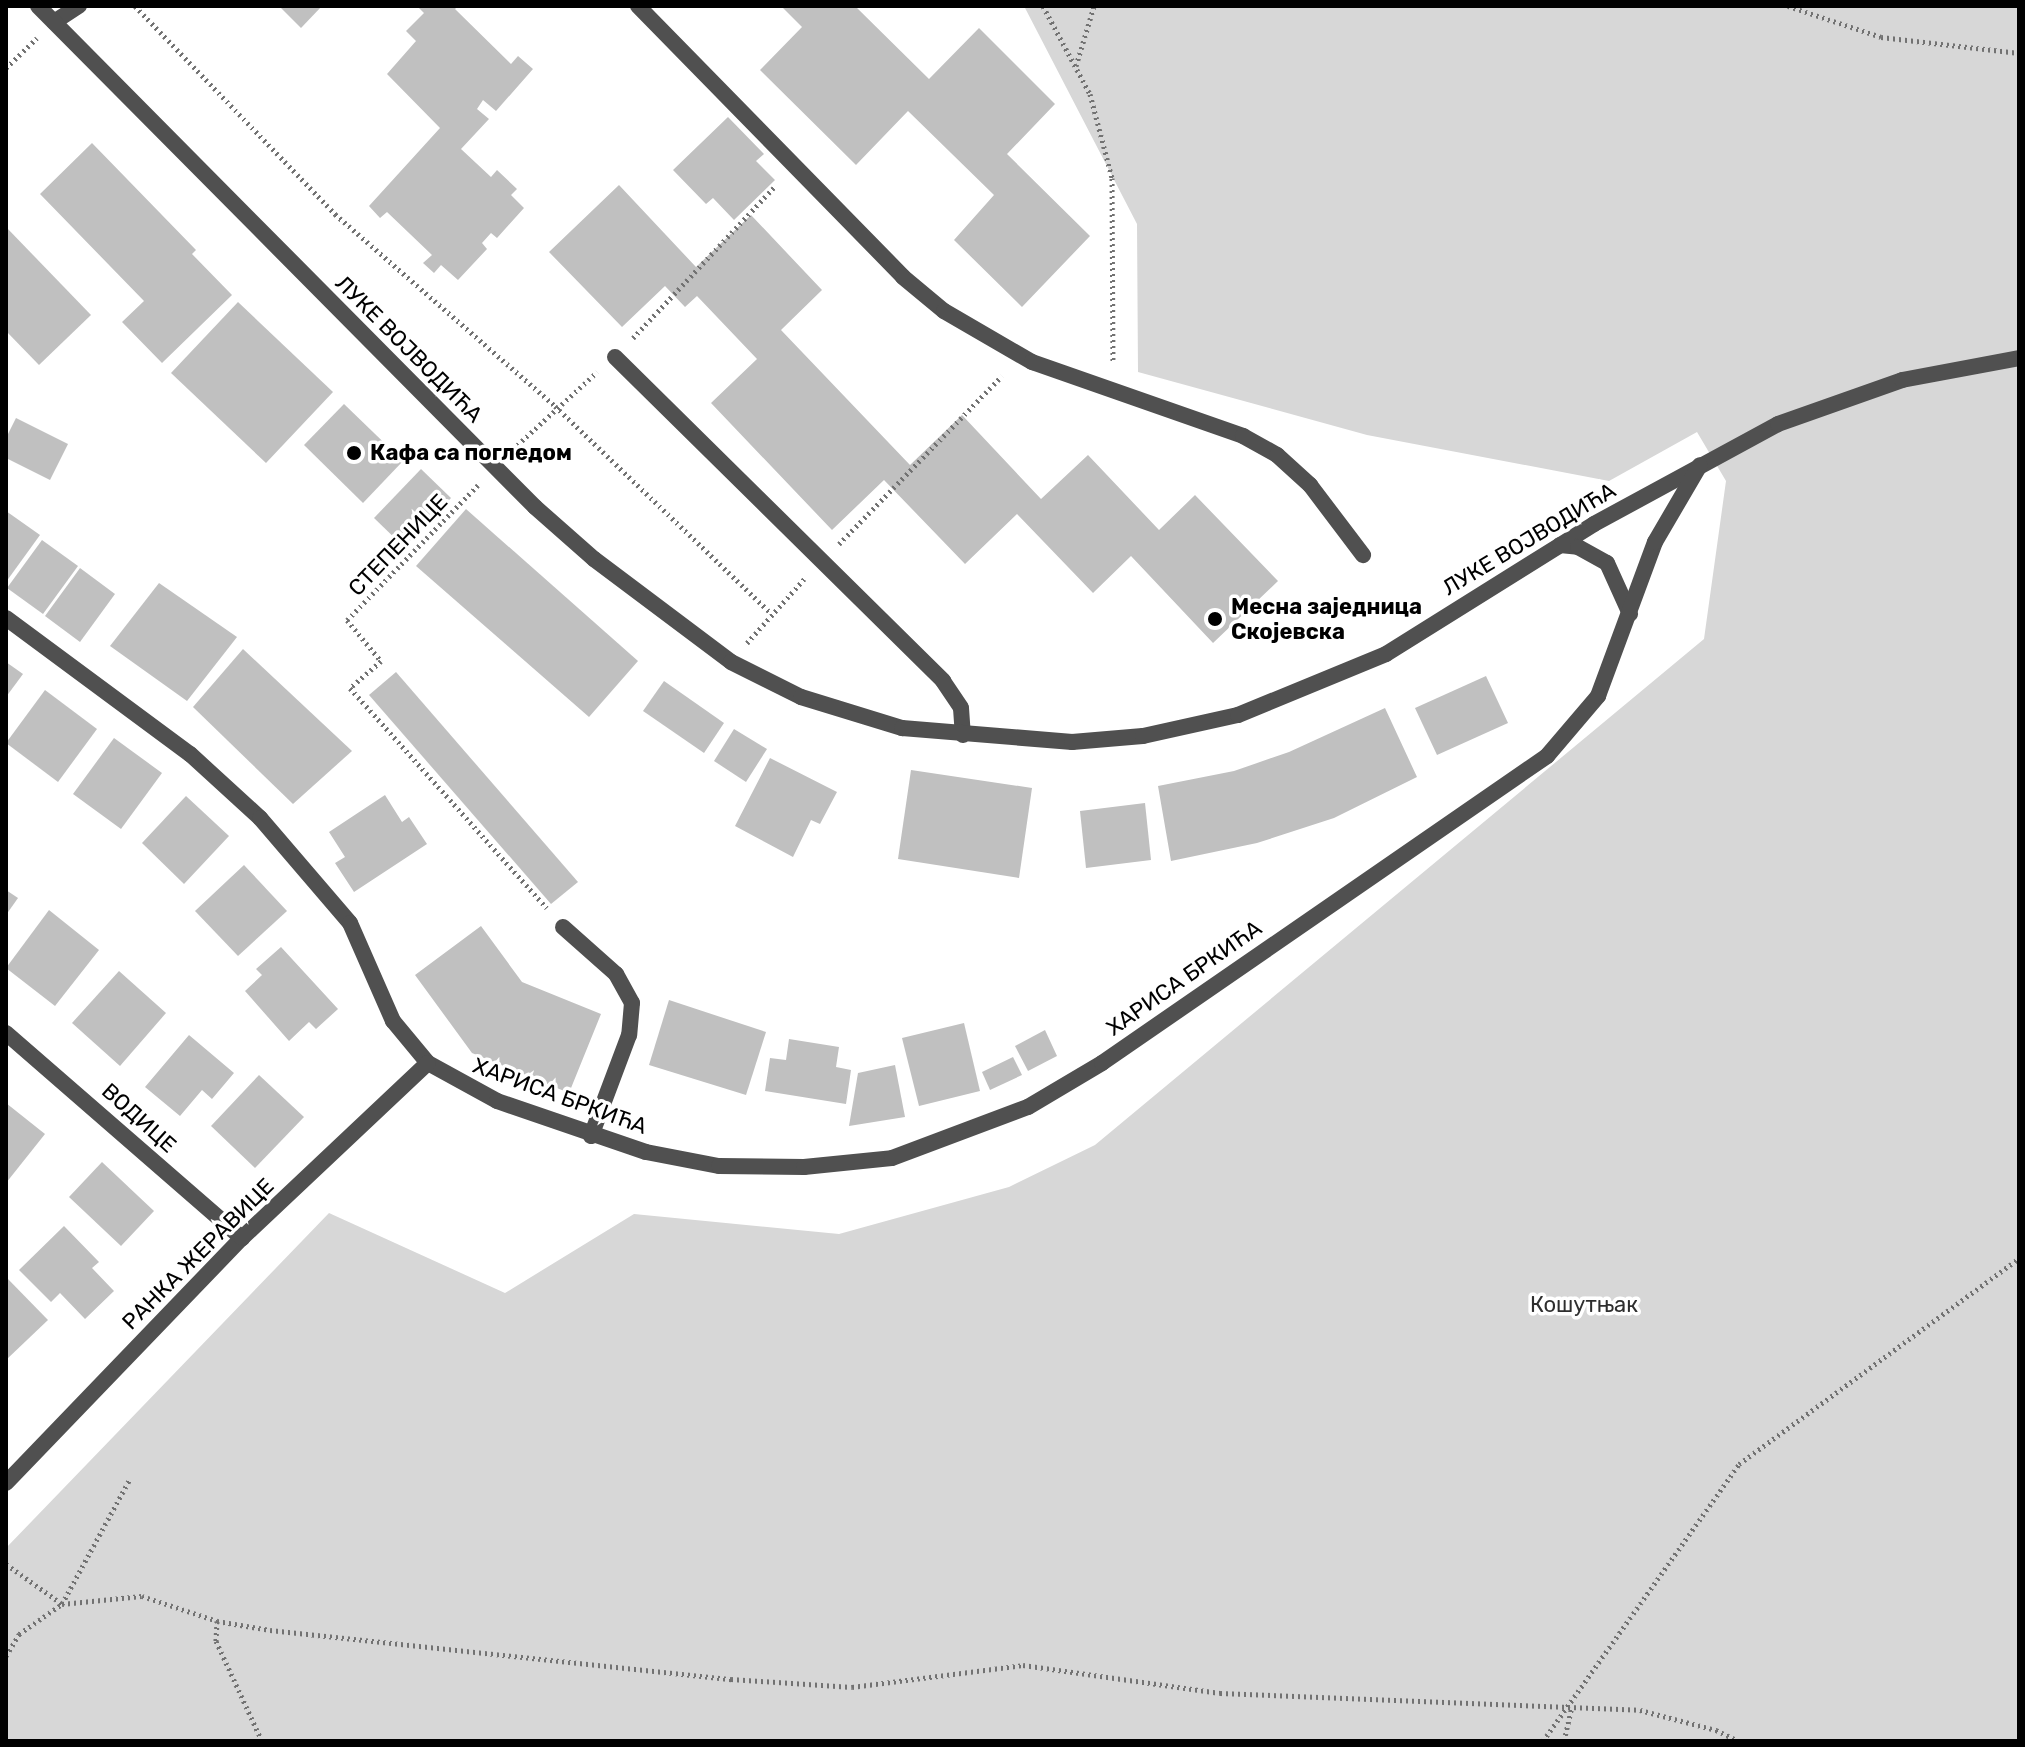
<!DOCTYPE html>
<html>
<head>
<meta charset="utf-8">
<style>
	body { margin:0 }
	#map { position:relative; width:2025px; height:1747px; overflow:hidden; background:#fff; font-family:Rubik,sans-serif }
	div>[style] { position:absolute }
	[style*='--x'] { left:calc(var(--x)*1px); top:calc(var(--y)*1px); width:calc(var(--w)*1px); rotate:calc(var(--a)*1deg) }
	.green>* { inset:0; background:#d7d7d7 }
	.building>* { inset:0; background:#c0c0c0 }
	.path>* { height:5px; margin-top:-2.5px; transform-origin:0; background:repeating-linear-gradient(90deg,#727272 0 2px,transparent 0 6px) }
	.service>* { height:16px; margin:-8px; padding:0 8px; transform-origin:8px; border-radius:8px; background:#505050 }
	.minor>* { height:16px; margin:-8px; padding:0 8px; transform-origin:8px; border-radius:8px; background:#505050 }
	.dots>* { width:22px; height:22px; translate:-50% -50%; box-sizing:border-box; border:4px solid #fff; border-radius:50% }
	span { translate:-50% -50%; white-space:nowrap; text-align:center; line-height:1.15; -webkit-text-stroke:7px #fff; paint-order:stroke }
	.street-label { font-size:22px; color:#000 }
	.poi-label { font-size:22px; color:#000; font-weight:700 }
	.left { translate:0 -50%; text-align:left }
	.park-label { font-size:22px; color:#2e2e2e }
	.frame { position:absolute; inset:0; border:8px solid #000; pointer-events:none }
</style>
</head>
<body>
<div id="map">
	<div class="green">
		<div style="clip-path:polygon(1024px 6px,2019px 6px,2019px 1741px,6px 1741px,6px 1548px,329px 1213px,505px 1293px,634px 1214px,839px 1234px,1009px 1187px,1095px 1145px,1704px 639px,1726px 481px,1697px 432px,1609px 481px,1367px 435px,1138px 372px,1137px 224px)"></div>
	</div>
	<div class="building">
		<div style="clip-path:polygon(279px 6px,322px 6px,301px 28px)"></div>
		<div style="clip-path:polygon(417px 6px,458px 6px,455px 9px,511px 64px,518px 56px,533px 69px,496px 111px,483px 100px,477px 109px,489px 119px,461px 149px,491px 177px,497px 170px,517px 189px,511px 195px,524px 208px,497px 238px,491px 233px,482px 243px,487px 249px,458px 280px,441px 265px,434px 273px,423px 263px,432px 255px,387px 212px,380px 218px,369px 206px,440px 128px,387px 74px,416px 41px,406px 31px,424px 13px)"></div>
		<div style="clip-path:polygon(781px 6px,855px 6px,929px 79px,979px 28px,1055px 104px,1007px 154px,1090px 236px,1022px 307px,954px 240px,994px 195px,908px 111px,856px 165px,760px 70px,802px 27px)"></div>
		<div style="clip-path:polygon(728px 117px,764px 154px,756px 161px,775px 180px,734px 220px,713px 198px,706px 204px,673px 170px)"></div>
		<div style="clip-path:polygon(92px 143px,196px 250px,192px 254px,232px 295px,162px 363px,122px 322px,144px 301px,40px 194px)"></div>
		<div style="clip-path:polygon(619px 185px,696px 267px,751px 215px,822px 290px,781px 330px,910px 465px,962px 415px,1041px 499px,1088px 455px,1159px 530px,1195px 495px,1278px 581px,1213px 643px,1131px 556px,1093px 593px,1017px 514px,965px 564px,884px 480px,832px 530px,711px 403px,757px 359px,697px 296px,685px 307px,665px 286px,622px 327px,549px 252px)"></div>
		<div style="clip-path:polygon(6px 227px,91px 315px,39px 365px,6px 331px)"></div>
		<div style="clip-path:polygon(238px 302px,333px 392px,266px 463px,171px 373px)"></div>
		<div style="clip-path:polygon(344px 404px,403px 461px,363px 503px,304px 445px)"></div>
		<div style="clip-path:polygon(16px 418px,68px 444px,50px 480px,6px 458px,6px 438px)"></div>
		<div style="clip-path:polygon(421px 469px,451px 498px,404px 547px,374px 518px)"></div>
		<div style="clip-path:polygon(466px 509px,638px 661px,589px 717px,416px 566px)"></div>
		<div style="clip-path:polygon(6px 511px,40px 535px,6px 582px)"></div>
		<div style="clip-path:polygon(42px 540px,78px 566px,43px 614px,7px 588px)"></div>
		<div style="clip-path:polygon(80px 568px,115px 594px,80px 642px,45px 616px)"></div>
		<div style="clip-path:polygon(159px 583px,237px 637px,187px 701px,110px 646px)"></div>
		<div style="clip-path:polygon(243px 649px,352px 751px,293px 804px,193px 707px)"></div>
		<div style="clip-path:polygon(6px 662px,23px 674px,6px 697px)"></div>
		<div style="clip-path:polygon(396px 672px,578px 882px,551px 904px,369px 695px)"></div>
		<div style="clip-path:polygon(1486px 676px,1508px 723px,1437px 755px,1415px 708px)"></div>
		<div style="clip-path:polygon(664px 681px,724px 723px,704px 753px,643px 711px)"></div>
		<div style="clip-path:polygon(45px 690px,97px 729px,58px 782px,6px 743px)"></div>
		<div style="clip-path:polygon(1385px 708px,1417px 777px,1334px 818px,1257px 843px,1171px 861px,1158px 786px,1234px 771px,1289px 752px)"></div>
		<div style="clip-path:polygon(734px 729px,767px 749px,746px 782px,714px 761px)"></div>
		<div style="clip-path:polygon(114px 738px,162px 773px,121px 829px,73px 794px)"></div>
		<div style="clip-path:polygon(770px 758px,837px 792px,820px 824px,811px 820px,793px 857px,735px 826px)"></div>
		<div style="clip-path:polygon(911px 770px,1032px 788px,1019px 878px,898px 859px)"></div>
		<div style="clip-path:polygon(385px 795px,402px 822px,409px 817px,427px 844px,354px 892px,335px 863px,345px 857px,329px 832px)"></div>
		<div style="clip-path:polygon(186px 796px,229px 836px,184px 884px,142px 843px)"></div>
		<div style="clip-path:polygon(1145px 803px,1151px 860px,1086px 868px,1080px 811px)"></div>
		<div style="clip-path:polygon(244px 865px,287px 911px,238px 956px,195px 911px)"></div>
		<div style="clip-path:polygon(6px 890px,18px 898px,6px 915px)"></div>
		<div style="clip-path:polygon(49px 910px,99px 950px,55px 1006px,6px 968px)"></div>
		<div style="clip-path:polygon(481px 926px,522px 982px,601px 1014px,569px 1093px,472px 1053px,415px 975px)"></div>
		<div style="clip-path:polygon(281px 947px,338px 1009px,316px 1029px,309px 1022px,289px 1041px,245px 991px,262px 975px,256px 969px)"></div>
		<div style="clip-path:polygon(119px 971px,166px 1013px,120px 1066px,72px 1023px)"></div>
		<div style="clip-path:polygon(669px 1000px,766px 1032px,746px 1095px,649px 1065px)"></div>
		<div style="clip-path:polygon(964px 1023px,980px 1091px,919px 1106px,902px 1038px)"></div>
		<div style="clip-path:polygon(1045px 1030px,1057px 1056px,1028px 1071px,1015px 1046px)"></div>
		<div style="clip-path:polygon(189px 1035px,234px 1073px,212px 1099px,202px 1090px,180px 1116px,145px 1087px)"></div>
		<div style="clip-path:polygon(789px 1039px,839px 1047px,836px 1067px,851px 1070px,846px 1104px,765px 1091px,770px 1058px,786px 1060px)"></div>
		<div style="clip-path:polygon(1013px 1057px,1022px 1075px,990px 1090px,982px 1072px)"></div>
		<div style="clip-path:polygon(895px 1065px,905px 1117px,849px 1126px,858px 1073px)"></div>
		<div style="clip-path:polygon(259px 1075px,304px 1117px,255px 1168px,211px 1126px)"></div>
		<div style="clip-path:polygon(6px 1103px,45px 1134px,6px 1183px)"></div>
		<div style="clip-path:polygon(102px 1162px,154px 1211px,121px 1246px,69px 1197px)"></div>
		<div style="clip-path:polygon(64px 1226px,99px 1262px,92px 1268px,114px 1291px,85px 1319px,60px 1293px,51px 1302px,19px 1270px)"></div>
		<div style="clip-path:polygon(6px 1277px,48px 1320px,6px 1360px)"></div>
	</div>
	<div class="path">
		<div style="--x:135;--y:6;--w:289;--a:46.1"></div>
		<div style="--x:335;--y:214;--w:292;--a:41.1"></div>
		<div style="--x:555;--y:406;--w:299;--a:43.8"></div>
		<div style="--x:1043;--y:6;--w:100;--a:61.9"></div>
		<div style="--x:1090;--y:94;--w:87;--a:75.3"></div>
		<div style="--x:1112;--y:178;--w:184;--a:89.7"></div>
		<div style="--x:1788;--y:6;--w:98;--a:18.4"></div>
		<div style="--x:1881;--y:37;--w:139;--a:6.6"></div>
		<div style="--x:1076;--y:66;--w:63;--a:-73.3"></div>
		<div style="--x:6;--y:68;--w:43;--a:-44.1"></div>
		<div style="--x:633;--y:338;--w:209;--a:-46.9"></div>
		<div style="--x:513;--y:449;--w:114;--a:-42.5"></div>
		<div style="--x:478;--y:485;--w:188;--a:134.1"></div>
		<div style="--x:347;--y:620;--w:53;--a:50.3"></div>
		<div style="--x:381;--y:661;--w:41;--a:138.9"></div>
		<div style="--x:350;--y:688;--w:295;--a:48.2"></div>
		<div style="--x:839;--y:544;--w:234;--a:-45.9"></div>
		<div style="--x:747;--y:643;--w:86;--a:-48.3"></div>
		<div style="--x:6;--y:1564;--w:69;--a:35.5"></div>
		<div style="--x:62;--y:1604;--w:142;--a:-61.5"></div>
		<div style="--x:217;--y:1621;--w:20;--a:93"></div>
		<div style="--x:216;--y:1641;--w:110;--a:65.3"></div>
		<div style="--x:6;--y:1656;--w:26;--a:-59"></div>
		<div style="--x:19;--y:1634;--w:52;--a:-34.9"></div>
		<div style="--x:62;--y:1604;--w:80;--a:-5.7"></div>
		<div style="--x:142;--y:1596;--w:79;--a:18.4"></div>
		<div style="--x:217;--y:1621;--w:54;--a:9.6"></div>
		<div style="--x:270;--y:1630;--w:464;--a:6.1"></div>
		<div style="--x:731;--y:1679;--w:121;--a:3.8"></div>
		<div style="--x:852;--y:1687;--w:172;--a:-7.3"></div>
		<div style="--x:1023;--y:1665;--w:199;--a:8.1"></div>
		<div style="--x:1220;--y:1693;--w:420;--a:2.3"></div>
		<div style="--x:1640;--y:1710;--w:79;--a:14.7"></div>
		<div style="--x:1716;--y:1730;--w:25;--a:26"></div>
		<div style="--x:1543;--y:1741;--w:339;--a:-54.7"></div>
		<div style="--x:1739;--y:1464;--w:348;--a:-36.3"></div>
		<div style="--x:1564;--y:1741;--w:35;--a:-77"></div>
	</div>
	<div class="service">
		<div style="--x:638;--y:6;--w:379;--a:45.6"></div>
		<div style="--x:903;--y:277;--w:53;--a:39.7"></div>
		<div style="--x:944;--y:311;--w:102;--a:30.1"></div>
		<div style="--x:1032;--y:362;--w:224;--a:19.3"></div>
		<div style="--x:1243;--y:436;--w:39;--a:29"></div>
		<div style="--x:1277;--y:455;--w:45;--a:42.3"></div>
		<div style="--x:1310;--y:485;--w:88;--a:52.9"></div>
		<div style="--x:54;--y:22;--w:30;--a:-33"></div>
		<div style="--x:615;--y:357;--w:461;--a:44.6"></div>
		<div style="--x:943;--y:681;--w:32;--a:56"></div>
		<div style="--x:961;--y:708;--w:27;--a:86"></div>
		<div style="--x:563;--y:927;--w:71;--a:41.6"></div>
		<div style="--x:616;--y:974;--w:33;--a:61"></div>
		<div style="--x:632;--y:1003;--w:32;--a:95"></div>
		<div style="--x:629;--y:1035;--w:108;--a:110.6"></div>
	</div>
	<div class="minor">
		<div style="--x:38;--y:6;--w:706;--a:45.23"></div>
		<div style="--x:535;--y:507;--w:79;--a:41.4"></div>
		<div style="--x:594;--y:559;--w:171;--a:36.9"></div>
		<div style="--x:731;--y:662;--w:78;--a:26.6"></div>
		<div style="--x:801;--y:697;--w:106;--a:17.1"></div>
		<div style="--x:902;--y:728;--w:171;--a:4.7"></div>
		<div style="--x:1072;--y:742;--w:71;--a:-4.8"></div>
		<div style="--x:1143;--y:736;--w:97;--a:-12.5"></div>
		<div style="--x:1238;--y:715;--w:160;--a:-22.4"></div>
		<div style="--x:1386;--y:654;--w:245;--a:-32"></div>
		<div style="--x:1594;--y:524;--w:209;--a:-28.5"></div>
		<div style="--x:1778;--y:424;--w:132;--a:-19.5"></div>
		<div style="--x:1902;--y:380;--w:119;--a:-10.6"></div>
		<div style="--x:1560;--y:545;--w:18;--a:6"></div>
		<div style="--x:1578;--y:547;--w:33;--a:29"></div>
		<div style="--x:1607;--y:563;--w:56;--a:65.7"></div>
		<div style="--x:6;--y:618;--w:229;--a:36.5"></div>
		<div style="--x:190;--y:754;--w:95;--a:42.4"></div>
		<div style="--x:260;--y:818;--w:138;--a:49.4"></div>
		<div style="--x:350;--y:923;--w:107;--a:66.3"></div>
		<div style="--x:393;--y:1021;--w:55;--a:50.2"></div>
		<div style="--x:428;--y:1063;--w:79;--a:28.8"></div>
		<div style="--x:497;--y:1101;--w:157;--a:18.9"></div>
		<div style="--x:646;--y:1152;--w:74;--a:10.9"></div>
		<div style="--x:719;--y:1166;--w:85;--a:0.7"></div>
		<div style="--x:804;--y:1167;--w:88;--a:-5.8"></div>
		<div style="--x:892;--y:1158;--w:145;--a:-20.6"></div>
		<div style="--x:1028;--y:1107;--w:86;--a:-30.7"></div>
		<div style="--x:1102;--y:1063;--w:541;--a:-34.6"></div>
		<div style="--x:1547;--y:756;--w:79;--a:-49.6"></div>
		<div style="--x:1598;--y:696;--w:164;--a:-69.7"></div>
		<div style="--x:1655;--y:542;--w:89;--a:-59.7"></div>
		<div style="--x:6;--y:1033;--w:313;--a:41"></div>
		<div style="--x:6;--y:1483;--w:340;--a:-46.1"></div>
		<div style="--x:242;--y:1238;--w:255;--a:-43.3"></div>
	</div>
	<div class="dots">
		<div style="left:354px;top:453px;background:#000"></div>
		<div style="left:1215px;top:619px;background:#000"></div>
	</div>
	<div class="street-label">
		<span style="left:409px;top:349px;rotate:45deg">ЛУКЕ ВОЈВОДИЋА</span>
		<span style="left:1529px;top:539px;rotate:-31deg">ЛУКЕ ВОЈВОДИЋА</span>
		<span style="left:398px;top:545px;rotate:-46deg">СТЕПЕНИЦЕ</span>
		<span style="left:1184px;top:978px;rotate:-35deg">ХАРИСА БРКИЋА</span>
		<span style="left:560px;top:1096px;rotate:20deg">ХАРИСА БРКИЋА</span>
		<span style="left:139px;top:1118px;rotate:42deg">ВОДИЦЕ</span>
		<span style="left:198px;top:1254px;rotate:-45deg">РАНКА ЖЕРАВИЦЕ</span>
	</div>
	<div class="poi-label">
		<span class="left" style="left:370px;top:453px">Кафа са погледом</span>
		<span class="left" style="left:1231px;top:619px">Месна заједница<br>Скојевска</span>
	</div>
	<div class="park-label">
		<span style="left:1584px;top:1305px">Кошутњак</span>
	</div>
	<div class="frame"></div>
</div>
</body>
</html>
